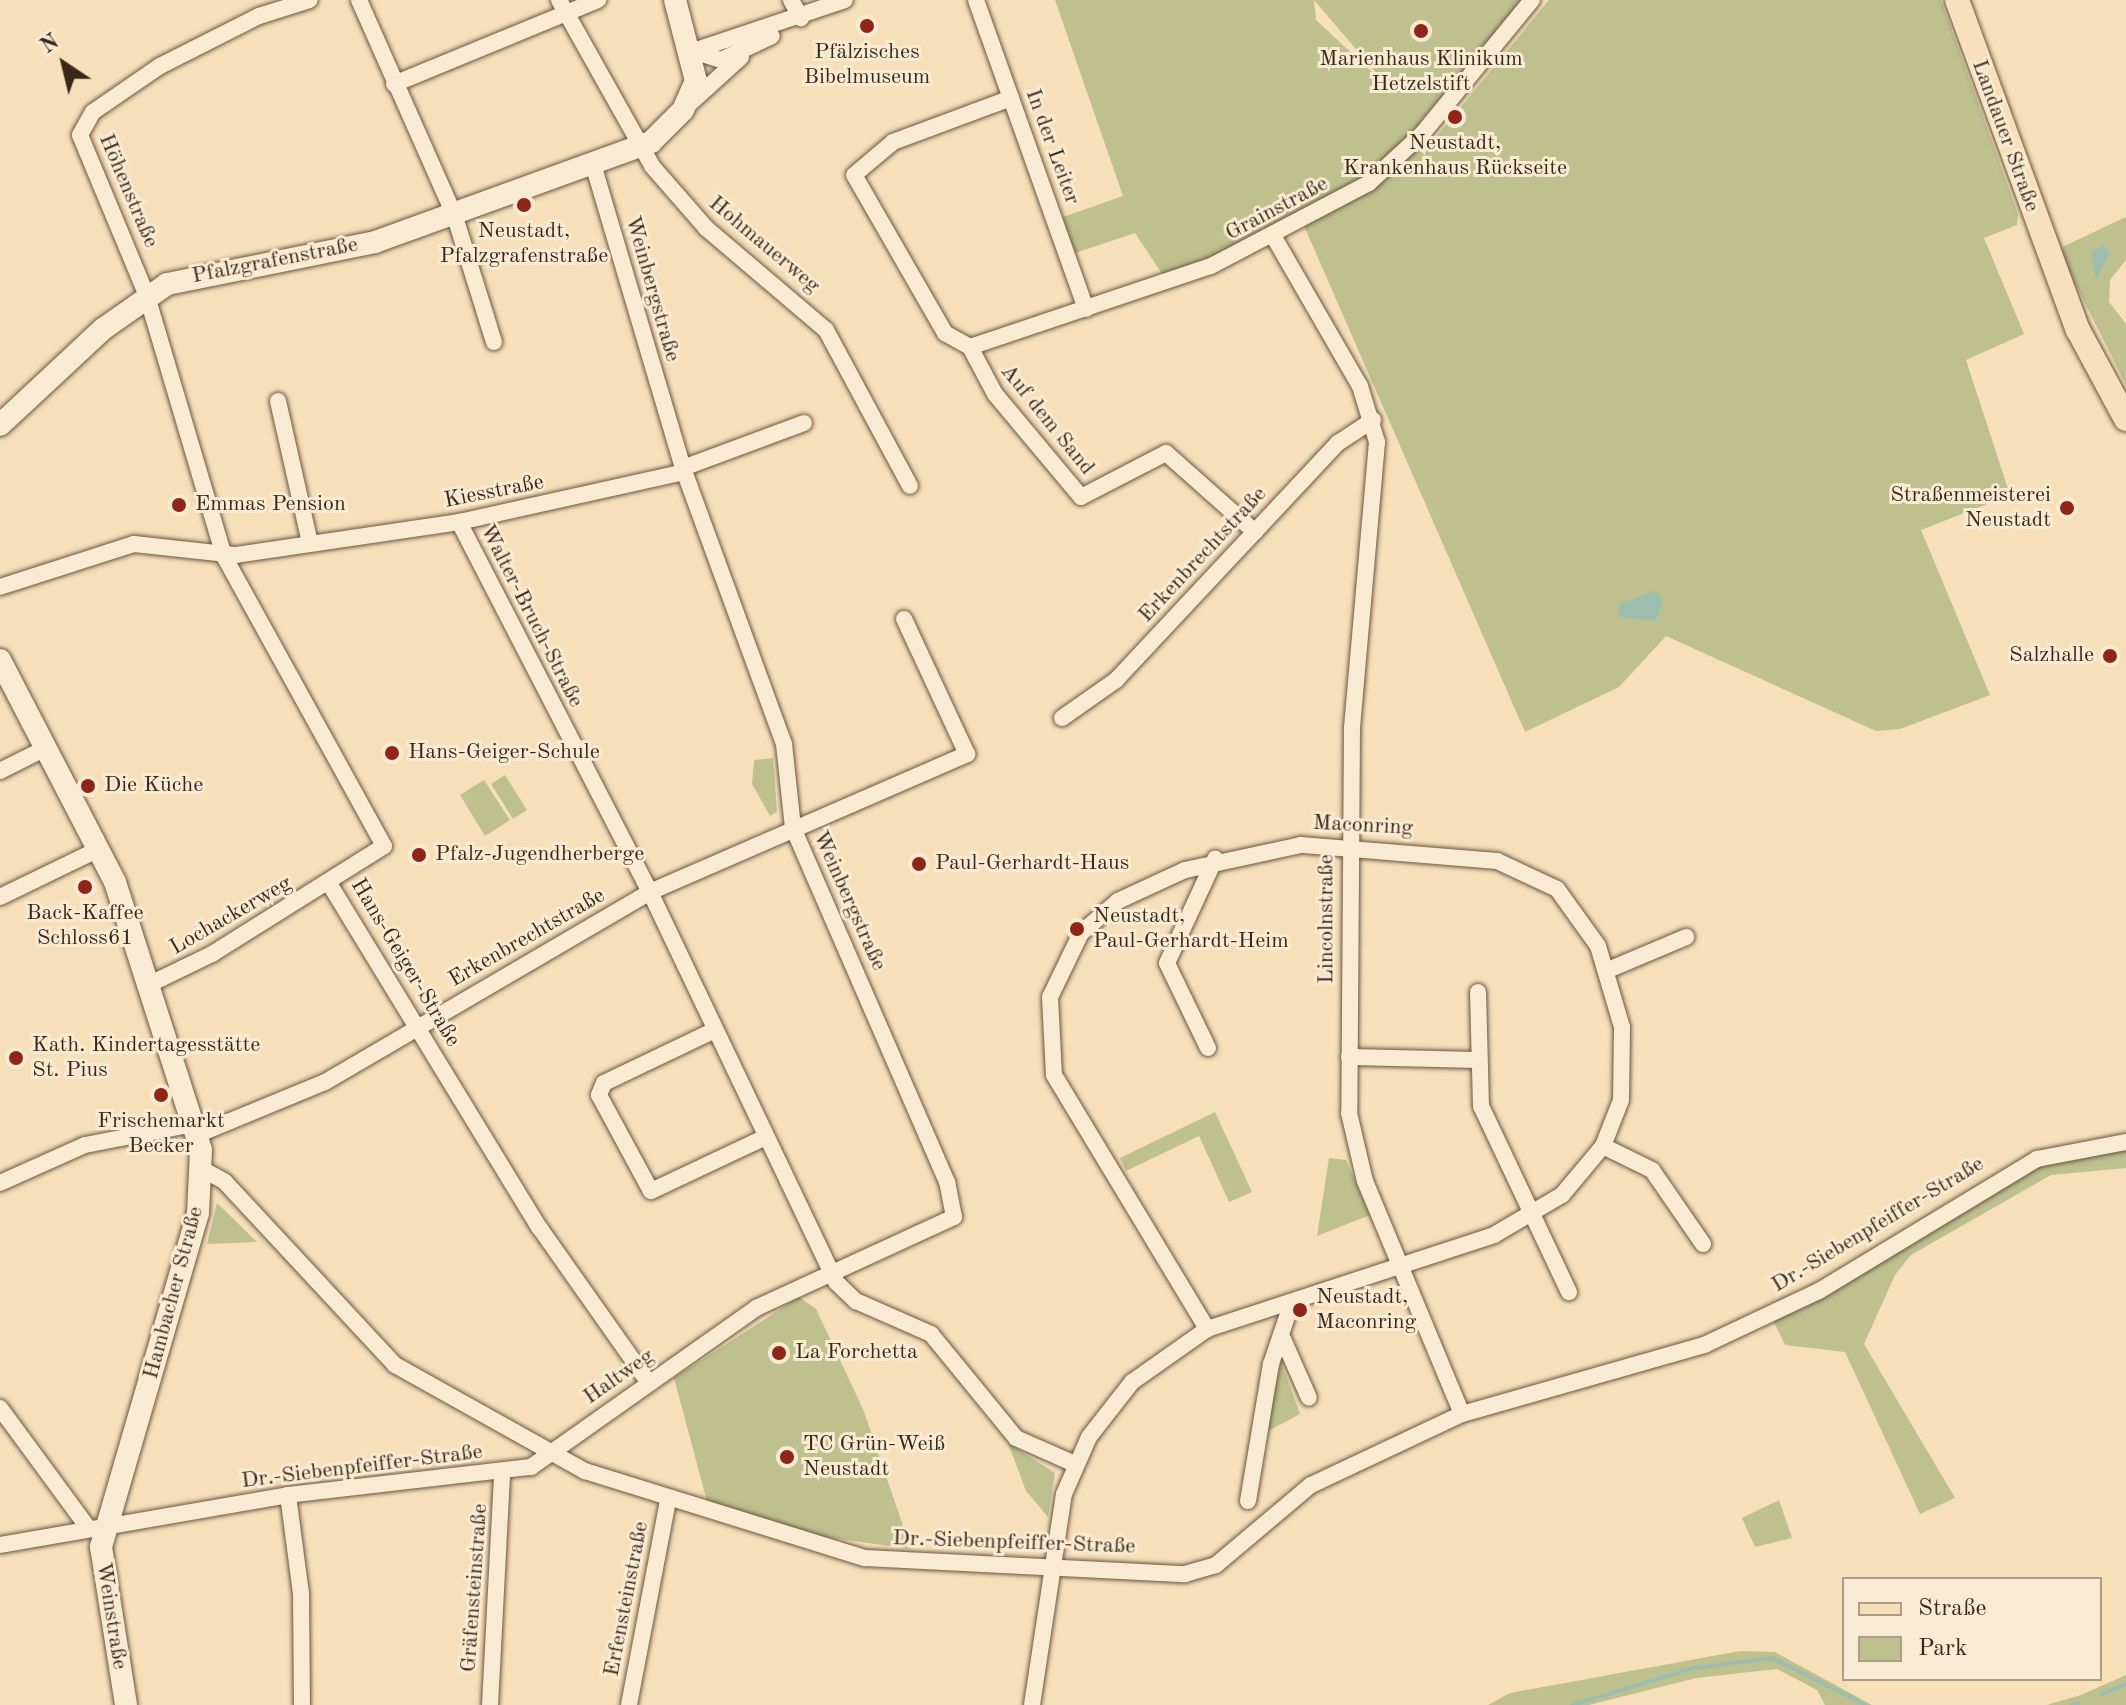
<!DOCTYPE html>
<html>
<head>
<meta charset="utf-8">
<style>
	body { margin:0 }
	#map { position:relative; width:2126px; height:1705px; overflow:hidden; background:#f6dfb9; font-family:"Old Standard TT",serif }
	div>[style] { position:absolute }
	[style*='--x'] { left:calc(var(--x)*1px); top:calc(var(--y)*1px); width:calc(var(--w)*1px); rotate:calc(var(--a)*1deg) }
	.green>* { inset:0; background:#bec18e }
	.water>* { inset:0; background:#9dbdaf }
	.stream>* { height:4px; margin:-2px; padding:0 2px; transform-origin:2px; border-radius:2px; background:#9dbdaf }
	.roads { filter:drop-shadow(0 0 2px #685641) drop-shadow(0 0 2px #685641) }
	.street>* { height:16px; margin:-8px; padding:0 8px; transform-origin:8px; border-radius:8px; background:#f9ead2 }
	.secondary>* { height:22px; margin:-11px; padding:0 11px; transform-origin:11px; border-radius:11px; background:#f9ead2 }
	.primary>* { height:24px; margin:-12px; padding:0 12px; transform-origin:12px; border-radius:12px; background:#f6dfb9 }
	.dots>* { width:22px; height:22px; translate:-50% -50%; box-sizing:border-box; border:4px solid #f9ead2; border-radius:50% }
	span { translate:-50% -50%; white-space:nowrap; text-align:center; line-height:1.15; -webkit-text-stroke:6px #f9ead2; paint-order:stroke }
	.poi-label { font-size:22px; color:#382819 }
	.right { translate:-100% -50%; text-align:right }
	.left { translate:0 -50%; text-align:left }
	.street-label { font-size:22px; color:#382819 }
	.legend { position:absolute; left:1842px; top:1577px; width:260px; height:104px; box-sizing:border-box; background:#f9ead2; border:2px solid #ac9c88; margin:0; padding:10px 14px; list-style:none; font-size:24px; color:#382819 }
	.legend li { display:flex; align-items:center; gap:16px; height:40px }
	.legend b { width:40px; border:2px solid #ac9c88 }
	.north { position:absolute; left:24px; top:24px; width:80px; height:80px; -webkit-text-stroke:6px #f9ead2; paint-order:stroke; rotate:325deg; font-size:22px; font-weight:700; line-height:32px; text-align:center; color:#382819 }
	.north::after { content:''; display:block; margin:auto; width:28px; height:36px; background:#382819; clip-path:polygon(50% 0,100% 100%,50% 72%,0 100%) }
</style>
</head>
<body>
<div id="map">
	<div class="green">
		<div style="clip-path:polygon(evenodd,1055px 0,1523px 0,1419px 123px,1432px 142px,1549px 0,1941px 0,2018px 214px,2017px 225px,1984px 238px,2024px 334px,1966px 360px,2010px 495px,1921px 530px,1990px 695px,1900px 729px,1876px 731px,1666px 636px,1619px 687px,1525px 732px,1301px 219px,1165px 278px,1135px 233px,1075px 253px,1063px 217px,1123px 196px,1055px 0,1314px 0,1385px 83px,1385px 84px,1316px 20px,1314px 0)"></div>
		<div style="clip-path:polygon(2126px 217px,2126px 260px,2110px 280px,2109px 302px,2126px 324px,2126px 385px,2058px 249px)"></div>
		<div style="clip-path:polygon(773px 758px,777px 812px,770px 816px,752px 784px,754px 760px)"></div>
		<div style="clip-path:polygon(505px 775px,527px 810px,513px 819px,491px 784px)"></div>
		<div style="clip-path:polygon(484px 780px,510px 820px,485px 836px,460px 795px)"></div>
		<div style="clip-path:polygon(1215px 1112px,1252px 1192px,1229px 1202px,1199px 1136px,1126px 1171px,1120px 1158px)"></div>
		<div style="clip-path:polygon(2126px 1136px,2126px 1168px,2051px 1175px,1911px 1255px,1895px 1275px,1864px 1344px,1955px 1498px,1920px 1514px,1845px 1352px,1785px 1345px,1767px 1308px,1872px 1263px,2009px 1178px)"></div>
		<div style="clip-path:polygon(1329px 1158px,1346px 1160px,1370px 1215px,1317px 1236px)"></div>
		<div style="clip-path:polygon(217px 1203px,257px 1242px,207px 1244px)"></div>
		<div style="clip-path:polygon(799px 1297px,816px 1309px,863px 1409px,911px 1549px,790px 1532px,708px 1505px,674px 1378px)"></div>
		<div style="clip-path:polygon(1281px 1362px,1300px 1414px,1266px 1432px)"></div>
		<div style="clip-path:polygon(1008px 1443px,1055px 1473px,1048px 1517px,1026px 1491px)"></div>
		<div style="clip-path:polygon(1779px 1500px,1792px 1538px,1755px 1547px,1742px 1518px)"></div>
		<div style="clip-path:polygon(1740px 1651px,1775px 1652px,1872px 1705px,1825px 1705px,1817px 1690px,1777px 1669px,1696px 1678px,1589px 1705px,1488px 1705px,1510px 1693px)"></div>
		<div style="clip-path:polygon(2126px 1675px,2126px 1705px,2047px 1705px,2081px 1695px)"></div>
	</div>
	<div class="water">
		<div style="clip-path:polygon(2103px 245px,2110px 253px,2096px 280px,2091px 252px)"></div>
		<div style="clip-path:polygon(1655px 591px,1663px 601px,1656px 621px,1618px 617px,1619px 604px)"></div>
	</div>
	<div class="stream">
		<div style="--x:2102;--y:1694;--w:26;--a:-23"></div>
		<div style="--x:1572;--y:1705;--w:127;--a:-16.9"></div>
		<div style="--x:1694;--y:1668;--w:79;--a:-7.3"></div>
		<div style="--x:1772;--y:1658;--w:105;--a:26.6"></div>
		<div style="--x:2072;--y:1705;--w:7;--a:-16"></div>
	</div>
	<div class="roads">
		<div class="street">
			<div style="--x:359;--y:0;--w:237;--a:66.1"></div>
			<div style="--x:455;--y:217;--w:131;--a:72.7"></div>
			<div style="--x:559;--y:0;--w:190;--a:60.7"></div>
			<div style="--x:652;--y:166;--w:82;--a:48.9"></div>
			<div style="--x:706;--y:228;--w:157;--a:40.4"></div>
			<div style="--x:826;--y:330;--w:177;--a:61.7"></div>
			<div style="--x:791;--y:0;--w:21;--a:61"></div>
			<div style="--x:976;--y:0;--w:328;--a:70.4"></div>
			<div style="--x:693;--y:51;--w:160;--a:-18.5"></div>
			<div style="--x:693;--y:51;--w:29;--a:18"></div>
			<div style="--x:721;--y:60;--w:56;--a:-25.2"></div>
			<div style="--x:394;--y:84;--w:221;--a:-22.4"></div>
			<div style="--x:687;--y:106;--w:73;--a:-42.2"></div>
			<div style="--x:1275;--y:239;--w:170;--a:60"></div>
			<div style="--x:1360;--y:386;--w:59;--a:73.1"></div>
			<div style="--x:1377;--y:442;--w:287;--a:95"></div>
			<div style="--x:1352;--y:728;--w:385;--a:90.4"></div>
			<div style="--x:1349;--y:1113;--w:70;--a:76.8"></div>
			<div style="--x:1365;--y:1181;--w:252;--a:67.4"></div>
			<div style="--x:970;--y:347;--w:254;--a:-18.6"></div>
			<div style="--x:1211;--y:266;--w:178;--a:-27.7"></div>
			<div style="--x:1369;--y:183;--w:74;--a:-42.8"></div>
			<div style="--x:1423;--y:133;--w:172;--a:-50.7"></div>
			<div style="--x:970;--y:347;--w:53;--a:62"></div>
			<div style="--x:995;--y:394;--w:134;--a:50.1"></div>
			<div style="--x:1081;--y:497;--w:96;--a:-27.4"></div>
			<div style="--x:1166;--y:453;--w:119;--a:41.6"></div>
			<div style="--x:970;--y:347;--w:29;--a:-151"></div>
			<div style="--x:945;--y:333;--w:182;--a:-119.9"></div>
			<div style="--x:854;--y:175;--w:51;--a:-40.2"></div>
			<div style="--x:893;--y:142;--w:126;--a:-20.4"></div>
			<div style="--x:278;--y:401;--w:146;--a:77.3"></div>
			<div style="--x:683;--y:468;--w:129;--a:-20.4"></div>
			<div style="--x:459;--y:522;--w:416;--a:62.7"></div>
			<div style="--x:650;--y:892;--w:432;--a:64.5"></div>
			<div style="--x:836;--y:1282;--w:28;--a:44"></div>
			<div style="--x:856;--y:1301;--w:82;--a:23.7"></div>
			<div style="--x:931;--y:1334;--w:134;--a:50.7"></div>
			<div style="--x:1016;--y:1438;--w:64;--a:23.8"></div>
			<div style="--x:0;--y:587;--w:141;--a:-17.8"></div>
			<div style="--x:134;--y:544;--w:103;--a:6.2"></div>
			<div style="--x:236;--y:555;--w:225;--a:-8.4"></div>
			<div style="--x:459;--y:522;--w:230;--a:-12.5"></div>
			<div style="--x:1062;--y:718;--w:66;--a:-35.1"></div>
			<div style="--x:1116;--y:680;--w:325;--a:-46.9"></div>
			<div style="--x:1338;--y:443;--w:42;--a:-33.3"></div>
			<div style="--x:0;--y:771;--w:51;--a:-26.6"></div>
			<div style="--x:330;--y:885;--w:401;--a:58.6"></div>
			<div style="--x:539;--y:1227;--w:191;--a:54.8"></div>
			<div style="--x:0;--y:897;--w:110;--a:-25.9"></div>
			<div style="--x:1608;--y:970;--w:85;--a:-22.9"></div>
			<div style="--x:152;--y:983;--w:67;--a:-25.8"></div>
			<div style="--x:212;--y:954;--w:203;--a:-32.1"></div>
			<div style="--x:384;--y:846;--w:331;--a:-118.9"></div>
			<div style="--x:224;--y:556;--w:271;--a:-106.5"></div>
			<div style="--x:147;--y:296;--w:174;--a:-112.6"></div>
			<div style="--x:80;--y:135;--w:26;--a:-61"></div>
			<div style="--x:93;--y:112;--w:81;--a:-34.5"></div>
			<div style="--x:160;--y:66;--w:111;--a:-26.8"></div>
			<div style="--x:259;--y:16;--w:53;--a:-17.4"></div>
			<div style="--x:1478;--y:992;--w:114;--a:88.5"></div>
			<div style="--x:1481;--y:1106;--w:206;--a:64.7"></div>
			<div style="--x:715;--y:1030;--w:123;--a:154.5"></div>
			<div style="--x:604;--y:1083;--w:13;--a:113"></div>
			<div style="--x:599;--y:1095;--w:109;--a:61.6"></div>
			<div style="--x:651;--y:1191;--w:127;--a:-25.2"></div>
			<div style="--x:1208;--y:1048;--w:94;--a:-115.8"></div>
			<div style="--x:1167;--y:963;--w:115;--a:-65.2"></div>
			<div style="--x:1349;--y:1057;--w:130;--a:1.3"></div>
			<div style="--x:199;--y:1134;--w:136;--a:-22.4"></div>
			<div style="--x:325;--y:1082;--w:376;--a:-30.3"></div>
			<div style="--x:650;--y:892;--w:346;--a:-23.5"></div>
			<div style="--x:967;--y:754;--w:149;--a:-115"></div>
			<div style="--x:1603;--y:1146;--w:55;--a:26.1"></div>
			<div style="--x:1652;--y:1170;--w:90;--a:55.4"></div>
			<div style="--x:202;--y:1169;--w:26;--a:29"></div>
			<div style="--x:225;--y:1182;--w:250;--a:47.1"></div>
			<div style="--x:395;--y:1365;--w:218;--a:29.2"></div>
			<div style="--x:585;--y:1471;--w:293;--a:17.3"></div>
			<div style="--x:865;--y:1558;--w:320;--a:2.9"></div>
			<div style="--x:1185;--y:1574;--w:32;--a:-16"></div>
			<div style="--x:1216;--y:1565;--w:124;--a:-40.1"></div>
			<div style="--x:1311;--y:1485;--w:167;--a:-25.2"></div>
			<div style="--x:1462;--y:1414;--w:252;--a:-15.9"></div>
			<div style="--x:1704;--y:1345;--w:127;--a:-25.2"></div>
			<div style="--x:1819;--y:1291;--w:255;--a:-31.2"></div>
			<div style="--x:2037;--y:1159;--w:91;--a:-10.8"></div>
			<div style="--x:0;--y:1183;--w:93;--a:-24.1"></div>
			<div style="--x:85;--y:1145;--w:115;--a:-11"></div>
			<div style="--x:1283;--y:1339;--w:64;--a:66.2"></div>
			<div style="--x:0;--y:1408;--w:150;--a:53.7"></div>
			<div style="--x:288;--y:1495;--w:100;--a:82.5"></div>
			<div style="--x:301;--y:1594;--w:111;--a:89.5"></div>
			<div style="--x:1248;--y:1501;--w:139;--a:-80.5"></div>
			<div style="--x:1271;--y:1364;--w:62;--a:-71.3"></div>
			<div style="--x:0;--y:1545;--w:292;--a:-9.8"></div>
			<div style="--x:288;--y:1495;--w:245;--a:-6.6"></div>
			<div style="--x:531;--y:1467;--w:276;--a:-35.2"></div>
			<div style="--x:756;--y:1308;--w:218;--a:-24.7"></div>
			<div style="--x:954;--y:1217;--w:36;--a:-101"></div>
			<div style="--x:947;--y:1182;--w:386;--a:-113.5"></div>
			<div style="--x:793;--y:828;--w:84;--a:-96.1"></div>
			<div style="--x:784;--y:744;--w:294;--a:-110.1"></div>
			<div style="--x:683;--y:468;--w:314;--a:-106.5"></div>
			<div style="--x:490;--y:1705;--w:232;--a:-87"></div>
			<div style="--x:629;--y:1705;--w:208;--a:-79.2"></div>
			<div style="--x:1032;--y:1705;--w:213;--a:-81.4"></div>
			<div style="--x:1064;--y:1494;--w:62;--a:-66.3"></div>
			<div style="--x:1089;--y:1437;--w:70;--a:-52"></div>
			<div style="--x:1132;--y:1382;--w:92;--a:-35.2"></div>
			<div style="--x:1207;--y:1329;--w:302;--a:-18.1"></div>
			<div style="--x:1494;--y:1235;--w:79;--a:-30.5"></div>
			<div style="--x:1562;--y:1195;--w:64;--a:-50.1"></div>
			<div style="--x:1603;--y:1146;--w:49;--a:-68.6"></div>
			<div style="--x:1621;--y:1100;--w:73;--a:-89.2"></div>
			<div style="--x:1622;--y:1027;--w:84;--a:-106.5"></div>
			<div style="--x:1598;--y:946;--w:70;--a:-125.7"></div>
			<div style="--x:1557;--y:889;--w:66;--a:-155"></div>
			<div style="--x:1497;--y:861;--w:197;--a:-175.3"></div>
			<div style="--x:1301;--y:845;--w:119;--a:167.8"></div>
			<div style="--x:1185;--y:870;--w:74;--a:155.2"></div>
			<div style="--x:1118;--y:901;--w:49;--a:139.1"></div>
			<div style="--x:1081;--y:933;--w:71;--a:115.8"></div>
			<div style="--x:1050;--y:997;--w:78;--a:87.1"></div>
			<div style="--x:1054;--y:1075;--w:297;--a:58.9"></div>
		</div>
		<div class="secondary">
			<div style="--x:0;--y:425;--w:141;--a:-43"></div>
			<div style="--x:103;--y:329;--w:78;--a:-35.1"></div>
			<div style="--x:167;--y:284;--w:212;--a:-11.4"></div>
			<div style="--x:375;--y:242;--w:294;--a:-19.9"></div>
			<div style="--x:651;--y:142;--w:45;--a:-45"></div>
			<div style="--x:683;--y:110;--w:32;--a:-66"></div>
			<div style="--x:696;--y:81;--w:84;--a:-104.5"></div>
			<div style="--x:0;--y:660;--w:250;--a:62.6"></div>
			<div style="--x:115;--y:882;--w:281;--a:72.2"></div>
			<div style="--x:201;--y:1150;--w:63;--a:92.7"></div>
			<div style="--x:198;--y:1213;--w:348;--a:106.2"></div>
			<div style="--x:101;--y:1547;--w:160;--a:81"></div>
		</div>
		<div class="primary">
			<div style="--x:1957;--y:0;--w:351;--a:69.9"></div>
			<div style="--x:2078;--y:330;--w:101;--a:61.7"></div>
		</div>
	</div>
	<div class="dots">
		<div style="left:867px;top:26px;background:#8f2418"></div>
		<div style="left:1421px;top:31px;background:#8f2418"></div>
		<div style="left:1455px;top:117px;background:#8f2418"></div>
		<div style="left:524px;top:205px;background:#8f2418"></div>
		<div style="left:179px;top:505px;background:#8f2418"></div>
		<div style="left:2067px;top:508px;background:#8f2418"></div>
		<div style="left:2110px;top:656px;background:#8f2418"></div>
		<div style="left:392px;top:753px;background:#8f2418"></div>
		<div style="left:88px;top:786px;background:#8f2418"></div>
		<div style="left:419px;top:855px;background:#8f2418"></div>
		<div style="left:919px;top:864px;background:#8f2418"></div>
		<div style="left:85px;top:887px;background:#8f2418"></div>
		<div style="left:1077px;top:929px;background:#8f2418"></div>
		<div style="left:16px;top:1058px;background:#8f2418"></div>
		<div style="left:161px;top:1095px;background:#8f2418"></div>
		<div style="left:1300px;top:1310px;background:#8f2418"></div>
		<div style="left:779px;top:1353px;background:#8f2418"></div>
		<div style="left:787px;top:1457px;background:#8f2418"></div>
	</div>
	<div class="poi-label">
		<span style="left:867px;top:65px">Pfälzisches<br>Bibelmuseum</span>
		<span style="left:1421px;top:72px">Marienhaus Klinikum<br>Hetzelstift</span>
		<span style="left:1455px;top:156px">Neustadt,<br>Krankenhaus Rückseite</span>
		<span style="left:524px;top:244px">Neustadt,<br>Pfalzgrafenstraße</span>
		<span class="right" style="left:2051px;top:508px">Straßenmeisterei<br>Neustadt</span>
		<span class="left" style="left:195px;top:505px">Emmas Pension</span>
		<span class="right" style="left:2094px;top:656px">Salzhalle</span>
		<span class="left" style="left:408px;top:753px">Hans-Geiger-Schule</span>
		<span class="left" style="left:104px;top:786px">Die Küche</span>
		<span class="left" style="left:435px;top:855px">Pfalz-Jugendherberge</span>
		<span class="left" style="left:935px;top:864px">Paul-Gerhardt-Haus</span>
		<span style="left:85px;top:926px">Back-Kaffee<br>Schloss61</span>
		<span class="left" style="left:1093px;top:929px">Neustadt,<br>Paul-Gerhardt-Heim</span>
		<span class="left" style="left:32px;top:1058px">Kath. Kindertagesstätte<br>St. Pius</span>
		<span style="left:161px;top:1134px">Frischemarkt<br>Becker</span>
		<span class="left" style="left:1316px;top:1310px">Neustadt,<br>Maconring</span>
		<span class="left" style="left:795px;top:1353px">La Forchetta</span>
		<span class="left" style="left:803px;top:1457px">TC Grün-Weiß<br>Neustadt</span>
	</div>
	<div class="street-label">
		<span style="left:2005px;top:136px;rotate:70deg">Landauer Straße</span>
		<span style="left:1052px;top:147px;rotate:70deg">In der Leiter</span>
		<span style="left:128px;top:191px;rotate:67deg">Höhenstraße</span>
		<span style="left:1277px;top:209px;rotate:-28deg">Grainstraße</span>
		<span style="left:764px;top:245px;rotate:40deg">Hohmauerweg</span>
		<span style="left:275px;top:261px;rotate:-11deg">Pfalzgrafenstraße</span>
		<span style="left:652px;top:289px;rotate:74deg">Weinbergstraße</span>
		<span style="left:1047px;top:420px;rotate:51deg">Auf dem Sand</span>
		<span style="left:494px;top:492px;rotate:-11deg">Kiesstraße</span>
		<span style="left:1203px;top:555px;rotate:-47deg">Erkenbrechtstraße</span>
		<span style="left:531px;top:616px;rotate:63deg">Walter-Bruch-Straße</span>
		<span style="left:1363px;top:826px;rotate:3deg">Maconring</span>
		<span style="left:849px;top:901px;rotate:66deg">Weinbergstraße</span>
		<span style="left:231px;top:916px;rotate:-30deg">Lochackerweg</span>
		<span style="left:1327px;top:919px;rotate:-90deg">Lincolnstraße</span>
		<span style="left:527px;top:938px;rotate:-30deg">Erkenbrechtstraße</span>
		<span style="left:405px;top:963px;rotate:59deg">Hans-Geiger-Straße</span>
		<span style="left:1878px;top:1225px;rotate:-31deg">Dr.-Siebenpfeiffer-Straße</span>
		<span style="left:174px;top:1293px;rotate:-75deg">Hambacher Straße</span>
		<span style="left:619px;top:1377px;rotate:-35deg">Haltweg</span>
		<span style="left:362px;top:1467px;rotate:-7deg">Dr.-Siebenpfeiffer-Straße</span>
		<span style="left:1014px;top:1543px;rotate:2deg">Dr.-Siebenpfeiffer-Straße</span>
		<span style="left:475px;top:1588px;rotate:-86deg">Gräfensteinstraße</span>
		<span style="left:627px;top:1599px;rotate:-79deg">Erfensteinstraße</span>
		<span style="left:111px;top:1616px;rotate:81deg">Weinstraße</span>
	</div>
	<ul class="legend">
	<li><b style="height:10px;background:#f6dfb9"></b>Straße</li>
	<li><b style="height:22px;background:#bec18e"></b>Park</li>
	</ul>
	<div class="north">N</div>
</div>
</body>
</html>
